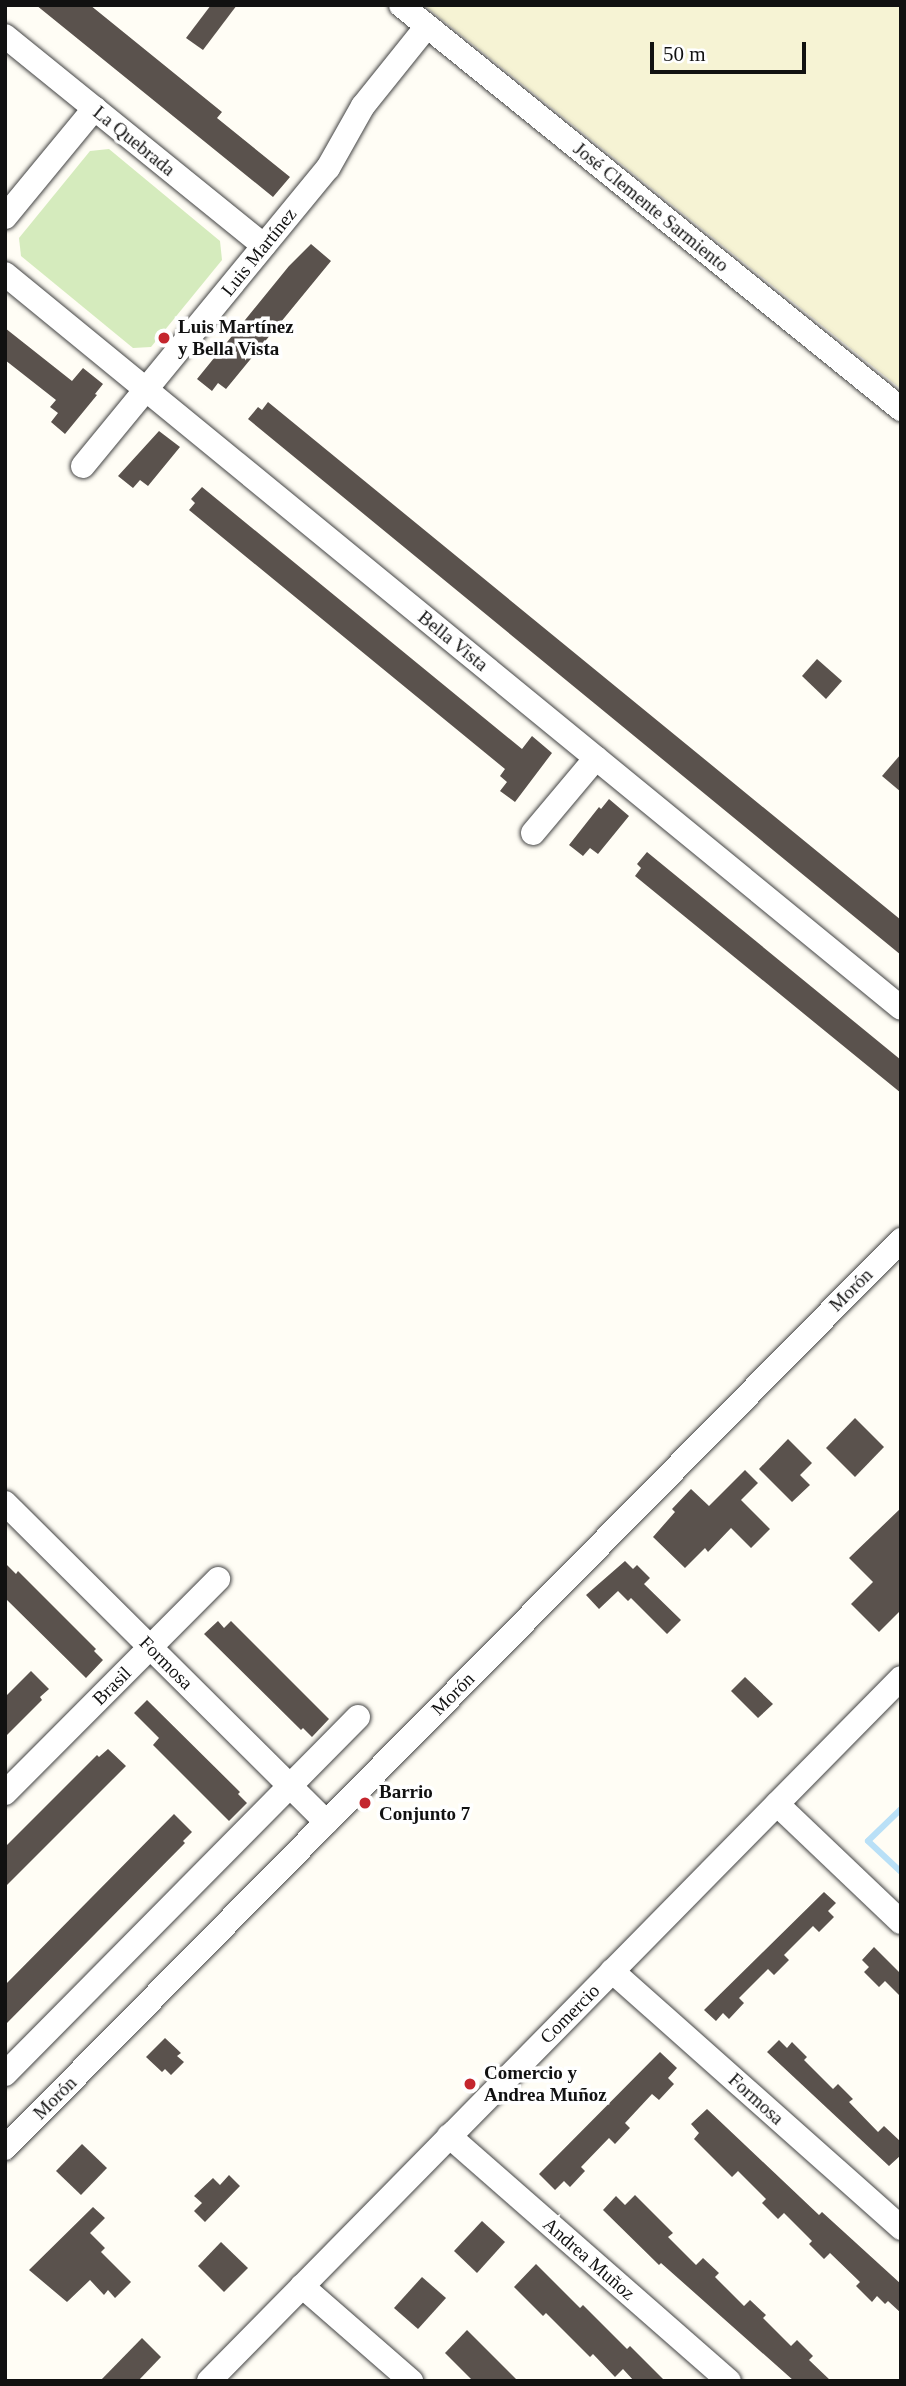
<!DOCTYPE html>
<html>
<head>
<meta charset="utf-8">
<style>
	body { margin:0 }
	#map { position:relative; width:906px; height:2386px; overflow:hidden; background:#fffdf5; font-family:Georgia,serif }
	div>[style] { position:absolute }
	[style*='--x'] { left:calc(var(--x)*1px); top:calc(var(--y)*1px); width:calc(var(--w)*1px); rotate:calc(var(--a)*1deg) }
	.farmland>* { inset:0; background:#f6f3d4 }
	.green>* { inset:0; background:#d5ebbd }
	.stream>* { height:6px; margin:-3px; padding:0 3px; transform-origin:3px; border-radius:3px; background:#b9e0f7 }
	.building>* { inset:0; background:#5a524d }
	.roads { filter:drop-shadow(0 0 2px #444) drop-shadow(0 0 2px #444) }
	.street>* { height:24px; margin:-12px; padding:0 12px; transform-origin:12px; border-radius:12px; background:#fff }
	.dots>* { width:19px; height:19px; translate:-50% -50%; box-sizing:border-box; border:4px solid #fff; border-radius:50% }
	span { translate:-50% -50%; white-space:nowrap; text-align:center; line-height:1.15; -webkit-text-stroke:7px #fff; paint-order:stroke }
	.street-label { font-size:19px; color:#111 }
	.poi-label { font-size:19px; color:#111; font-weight:700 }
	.left { translate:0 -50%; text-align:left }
	.frame { position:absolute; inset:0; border:7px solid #111; pointer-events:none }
	.scale { position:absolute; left:650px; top:42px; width:156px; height:32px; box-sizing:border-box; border:4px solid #111; border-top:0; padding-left:9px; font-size:21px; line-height:24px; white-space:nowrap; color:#111; -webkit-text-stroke:5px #fff; paint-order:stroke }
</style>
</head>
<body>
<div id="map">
	<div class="farmland">
		<div style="clip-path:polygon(424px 5px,901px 5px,901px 389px)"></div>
	</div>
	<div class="green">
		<div style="clip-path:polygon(109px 149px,220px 241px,222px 260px,151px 347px,133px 348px,21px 256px,19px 238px,90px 151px)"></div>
	</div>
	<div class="stream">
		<div style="--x:901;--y:1809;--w:46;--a:135.9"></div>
		<div style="--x:868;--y:1841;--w:45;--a:43.2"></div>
	</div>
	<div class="building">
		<div style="clip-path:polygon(36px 5px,90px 5px,222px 112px,217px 118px,290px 177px,273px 197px)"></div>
		<div style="clip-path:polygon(211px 5px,237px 5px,203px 50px,186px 38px)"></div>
		<div style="clip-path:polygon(311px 244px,331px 261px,226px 389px,218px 383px,212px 391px,197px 379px,289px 266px)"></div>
		<div style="clip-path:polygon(5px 328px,72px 381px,83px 368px,103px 384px,95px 394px,97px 395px,65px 434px,51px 422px,58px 413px,50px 407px,56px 400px,5px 360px)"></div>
		<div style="clip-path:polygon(268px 402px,901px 920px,901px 955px,248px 419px,258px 407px,262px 410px)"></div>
		<div style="clip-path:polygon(159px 431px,180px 447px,148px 486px,140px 480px,133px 488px,118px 476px)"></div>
		<div style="clip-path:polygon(202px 487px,522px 749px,532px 736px,552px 753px,515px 802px,500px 791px,507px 782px,500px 776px,505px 769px,189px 510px,195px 503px,191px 499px)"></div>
		<div style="clip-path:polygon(817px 659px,842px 681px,826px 699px,802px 676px)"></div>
		<div style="clip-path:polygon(901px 754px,901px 792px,882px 776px)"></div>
		<div style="clip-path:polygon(609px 799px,629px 816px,598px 854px,590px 848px,583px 856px,569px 845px,599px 807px,601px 809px)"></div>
		<div style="clip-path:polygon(647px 852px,901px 1060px,901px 1093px,635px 876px,641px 868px,637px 864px)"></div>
		<div style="clip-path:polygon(855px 1418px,884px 1447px,855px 1477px,826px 1448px)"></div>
		<div style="clip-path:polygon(788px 1439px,812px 1463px,800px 1475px,810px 1485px,792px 1502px,759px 1469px)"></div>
		<div style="clip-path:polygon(745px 1470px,758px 1483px,741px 1500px,770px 1529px,751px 1548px,731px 1528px,708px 1552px,705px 1548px,685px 1568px,653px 1537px,675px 1512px,672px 1509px,691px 1489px,709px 1506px)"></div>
		<div style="clip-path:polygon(901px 1508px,901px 1610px,879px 1632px,851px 1604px,873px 1582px,849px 1558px)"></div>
		<div style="clip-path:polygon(625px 1561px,633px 1569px,637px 1565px,650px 1578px,644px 1584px,681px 1620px,667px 1634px,631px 1598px,628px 1601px,618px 1591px,599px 1609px,586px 1595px)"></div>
		<div style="clip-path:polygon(5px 1563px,16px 1574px,18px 1571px,96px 1649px,94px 1651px,103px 1660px,86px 1678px,5px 1598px)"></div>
		<div style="clip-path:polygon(218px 1621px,224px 1628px,231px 1621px,329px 1719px,312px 1737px,303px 1728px,301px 1730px,204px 1634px)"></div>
		<div style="clip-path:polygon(31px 1671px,49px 1689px,40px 1697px,42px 1700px,5px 1737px,5px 1697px)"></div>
		<div style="clip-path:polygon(745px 1677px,773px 1704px,758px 1718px,731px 1691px)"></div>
		<div style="clip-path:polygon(147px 1700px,240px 1792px,238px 1794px,247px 1803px,229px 1821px,153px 1745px,159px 1738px,134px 1713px)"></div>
		<div style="clip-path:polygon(108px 1749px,126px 1766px,5px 1887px,5px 1847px,97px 1755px,99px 1757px)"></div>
		<div style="clip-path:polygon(174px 1814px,192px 1832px,183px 1841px,185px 1843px,5px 2025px,5px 1985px)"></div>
		<div style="clip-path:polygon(824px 1892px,836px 1903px,828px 1911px,834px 1917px,819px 1932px,813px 1926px,784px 1955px,789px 1960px,774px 1975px,768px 1969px,739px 1998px,744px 2003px,729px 2019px,723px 2013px,716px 2021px,704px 2010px)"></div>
		<div style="clip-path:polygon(874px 1947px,901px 1974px,901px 1997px,885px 1981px,879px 1987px,864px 1972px,869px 1967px,862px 1960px)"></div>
		<div style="clip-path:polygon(165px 2038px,181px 2053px,177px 2056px,184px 2062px,171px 2075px,165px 2069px,162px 2072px,146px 2057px)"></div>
		<div style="clip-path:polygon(779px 2040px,787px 2048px,792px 2042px,807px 2057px,804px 2060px,833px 2089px,838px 2084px,853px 2099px,849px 2102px,878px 2132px,884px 2126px,901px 2142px,901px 2155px,889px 2166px,767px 2052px)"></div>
		<div style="clip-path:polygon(660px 2052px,677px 2068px,668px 2078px,674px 2084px,659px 2100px,652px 2094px,625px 2123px,630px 2128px,615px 2144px,609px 2138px,581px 2167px,585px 2171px,570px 2187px,564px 2181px,555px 2190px,539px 2174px)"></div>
		<div style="clip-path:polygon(707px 2109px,819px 2215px,822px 2212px,901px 2284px,901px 2313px,888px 2301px,885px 2304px,877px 2296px,872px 2302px,856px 2286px,860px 2282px,830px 2253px,824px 2259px,809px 2244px,812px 2241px,784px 2213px,778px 2219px,762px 2203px,766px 2199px,738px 2171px,732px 2177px,694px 2139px,699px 2133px,691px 2124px)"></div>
		<div style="clip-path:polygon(82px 2144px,107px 2168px,81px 2195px,56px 2171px)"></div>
		<div style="clip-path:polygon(229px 2175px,240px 2186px,205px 2222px,194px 2211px,202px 2203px,194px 2196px,213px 2178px,220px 2185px)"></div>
		<div style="clip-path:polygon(635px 2195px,673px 2233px,668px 2237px,696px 2265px,703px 2258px,719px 2273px,715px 2277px,744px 2306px,750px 2300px,766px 2315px,763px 2318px,791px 2346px,797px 2340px,813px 2356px,809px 2360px,831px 2381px,794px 2381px,661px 2263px,659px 2265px,603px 2210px,616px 2196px,625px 2205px)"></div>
		<div style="clip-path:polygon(93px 2207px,105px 2218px,90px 2233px,105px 2248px,101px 2252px,131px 2282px,115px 2298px,108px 2290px,104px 2295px,90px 2280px,67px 2302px,29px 2270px)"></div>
		<div style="clip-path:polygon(482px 2221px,505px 2242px,477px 2273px,454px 2251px)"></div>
		<div style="clip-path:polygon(221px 2242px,248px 2268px,224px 2292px,198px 2266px)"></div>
		<div style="clip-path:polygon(536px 2264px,580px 2308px,583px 2305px,627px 2349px,630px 2346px,665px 2381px,634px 2381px,623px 2369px,615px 2377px,593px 2354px,590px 2357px,546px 2313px,543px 2316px,514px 2287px)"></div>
		<div style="clip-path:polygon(422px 2277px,446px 2298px,418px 2329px,394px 2308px)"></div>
		<div style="clip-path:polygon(467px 2330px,518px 2381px,473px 2381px,445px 2353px)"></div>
		<div style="clip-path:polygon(142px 2338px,161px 2357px,138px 2381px,100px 2381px)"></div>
	</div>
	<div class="roads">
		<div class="street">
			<div style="--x:401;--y:5;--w:643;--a:38.94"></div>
			<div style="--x:5;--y:36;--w:333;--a:39"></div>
			<div style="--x:5;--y:217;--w:141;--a:-50.5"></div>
			<div style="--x:5;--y:274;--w:1158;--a:39.32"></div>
			<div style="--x:83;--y:466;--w:386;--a:-50.6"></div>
			<div style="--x:328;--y:168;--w:71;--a:-60.6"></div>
			<div style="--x:363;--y:106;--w:102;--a:-51.3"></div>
			<div style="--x:533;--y:833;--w:98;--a:-50"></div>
			<div style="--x:5;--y:1503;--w:453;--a:44.8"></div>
			<div style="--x:5;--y:1793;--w:302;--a:-45.1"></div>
			<div style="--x:777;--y:1804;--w:171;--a:43.6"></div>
			<div style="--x:612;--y:1971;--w:387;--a:41.6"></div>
			<div style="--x:5;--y:2074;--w:502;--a:-45.32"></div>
			<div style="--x:449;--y:2136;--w:372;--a:41.2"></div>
			<div style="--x:5;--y:2148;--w:1276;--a:-45.38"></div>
			<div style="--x:302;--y:2286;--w:145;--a:41.1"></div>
			<div style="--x:209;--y:2381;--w:986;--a:-45.45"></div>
		</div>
	</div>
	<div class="dots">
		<div style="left:164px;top:338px;background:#c4262e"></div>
		<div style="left:365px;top:1803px;background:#c4262e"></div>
		<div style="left:470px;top:2084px;background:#c4262e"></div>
	</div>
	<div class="street-label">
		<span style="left:134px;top:141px;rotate:39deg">La Quebrada</span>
		<span style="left:651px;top:207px;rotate:39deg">José Clemente Sarmiento</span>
		<span style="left:259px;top:252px;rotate:-51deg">Luis Martínez</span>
		<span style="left:453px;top:641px;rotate:39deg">Bella Vista</span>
		<span style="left:851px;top:1290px;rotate:-45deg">Morón</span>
		<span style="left:166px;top:1663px;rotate:45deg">Formosa</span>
		<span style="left:112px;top:1686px;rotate:-45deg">Brasil</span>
		<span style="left:453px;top:1694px;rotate:-45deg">Morón</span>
		<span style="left:570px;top:2014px;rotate:-45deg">Comercio</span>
		<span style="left:55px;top:2098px;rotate:-45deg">Morón</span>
		<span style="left:756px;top:2099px;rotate:42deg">Formosa</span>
		<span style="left:589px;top:2259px;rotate:41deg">Andrea Muñoz</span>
	</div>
	<div class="poi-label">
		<span class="left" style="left:178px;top:338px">Luis Martínez<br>y Bella Vista</span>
		<span class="left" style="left:379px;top:1803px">Barrio<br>Conjunto 7</span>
		<span class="left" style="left:484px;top:2084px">Comercio y<br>Andrea Muñoz</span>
	</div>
	<div class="frame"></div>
	<div class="scale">50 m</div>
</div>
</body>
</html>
